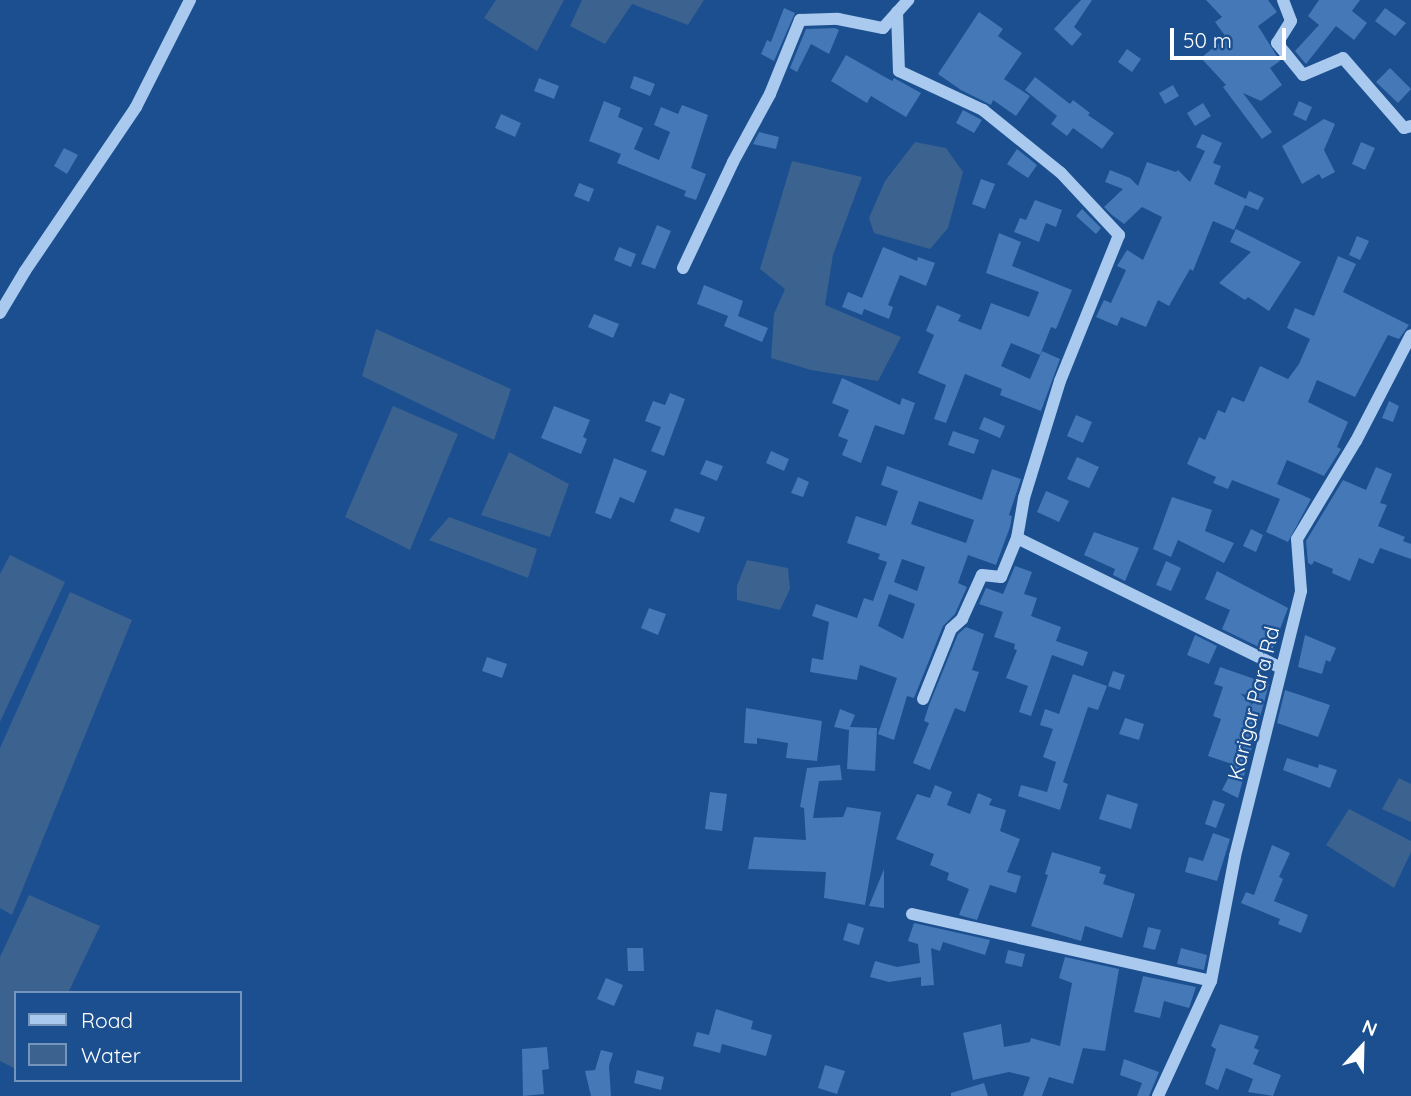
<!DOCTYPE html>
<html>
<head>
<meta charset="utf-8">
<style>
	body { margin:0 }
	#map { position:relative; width:1411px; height:1096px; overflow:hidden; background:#1b4f8f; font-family:Quicksand,sans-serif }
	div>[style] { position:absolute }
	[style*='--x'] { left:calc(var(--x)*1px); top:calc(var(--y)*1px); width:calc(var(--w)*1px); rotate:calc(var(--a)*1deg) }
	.water>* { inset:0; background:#3c6290 }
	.building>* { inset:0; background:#4478b7 }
	.minor>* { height:12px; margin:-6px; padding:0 6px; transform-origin:6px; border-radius:6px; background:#a9c9ee }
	span { translate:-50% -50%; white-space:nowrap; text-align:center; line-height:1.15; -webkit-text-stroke:5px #1b4f8f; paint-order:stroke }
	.street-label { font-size:21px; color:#fff }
	.legend { position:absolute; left:14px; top:991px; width:228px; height:91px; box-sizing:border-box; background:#1b4f8f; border:2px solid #7695bc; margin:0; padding:9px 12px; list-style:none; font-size:21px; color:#fff }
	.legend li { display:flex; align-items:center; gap:14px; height:35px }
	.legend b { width:35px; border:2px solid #7695bc }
	.north { position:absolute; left:1327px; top:1012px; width:70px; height:70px; -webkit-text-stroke:5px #1b4f8f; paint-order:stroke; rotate:22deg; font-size:19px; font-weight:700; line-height:28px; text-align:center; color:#fff }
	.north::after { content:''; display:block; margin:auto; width:24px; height:32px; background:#fff; clip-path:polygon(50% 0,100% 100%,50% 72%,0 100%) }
	.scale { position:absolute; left:1170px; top:28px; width:116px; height:32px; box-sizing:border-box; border:4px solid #fff; border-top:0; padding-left:9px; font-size:21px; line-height:24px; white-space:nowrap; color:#fff; -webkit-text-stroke:5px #1b4f8f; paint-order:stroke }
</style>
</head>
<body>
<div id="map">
	<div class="water">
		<div style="clip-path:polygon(496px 0,564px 0,537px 51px,484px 18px)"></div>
		<div style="clip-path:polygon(582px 0,704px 0,688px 25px,632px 4px,605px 44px,570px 26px)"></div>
		<div style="clip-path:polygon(915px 142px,946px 148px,963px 172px,948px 228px,930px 249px,874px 233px,869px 218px,885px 181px)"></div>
		<div style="clip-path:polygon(792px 161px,862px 177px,833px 255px,825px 305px,901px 337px,878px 381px,811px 370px,771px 358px,774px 314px,785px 289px,760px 269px)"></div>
		<div style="clip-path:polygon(376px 329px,511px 389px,494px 440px,362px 376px)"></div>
		<div style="clip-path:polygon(393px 406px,458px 434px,410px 550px,345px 517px)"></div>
		<div style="clip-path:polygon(509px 452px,569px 484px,550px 537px,481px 515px)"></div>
		<div style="clip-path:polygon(449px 517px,537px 549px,528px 578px,429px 540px)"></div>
		<div style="clip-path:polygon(10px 555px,65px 582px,0 722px,0 574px)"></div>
		<div style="clip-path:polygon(747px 560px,788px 568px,790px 589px,780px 610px,737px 600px,737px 586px)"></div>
		<div style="clip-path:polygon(70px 592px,132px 620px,12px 915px,0 908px,0 748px)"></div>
		<div style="clip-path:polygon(1399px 778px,1411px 784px,1411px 822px,1382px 809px)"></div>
		<div style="clip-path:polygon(1349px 809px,1411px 841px,1411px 852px,1394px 888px,1326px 845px)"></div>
		<div style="clip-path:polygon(29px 895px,100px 926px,68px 993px,16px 993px,16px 1069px,0 1061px,0 957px)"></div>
	</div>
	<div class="building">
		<div style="clip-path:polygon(1081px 0,1092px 0,1074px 27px,1082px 34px,1072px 46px,1054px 29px)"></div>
		<div style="clip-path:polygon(1206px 0,1268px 0,1277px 12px,1258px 26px,1280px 61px,1270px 68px,1282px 85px,1261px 101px,1243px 93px,1272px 132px,1262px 139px,1223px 87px,1226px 85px,1201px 58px,1226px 37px,1215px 22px,1222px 17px)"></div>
		<div style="clip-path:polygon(1319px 0,1360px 0,1352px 11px,1367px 23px,1354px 40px,1336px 26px,1306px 64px,1295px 51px,1319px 25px,1308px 16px)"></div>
		<div style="clip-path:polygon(784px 8px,795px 13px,774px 61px,761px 54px,767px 40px,771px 42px)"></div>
		<div style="clip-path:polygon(1385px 8px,1406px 23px,1395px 36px,1375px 21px)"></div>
		<div style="clip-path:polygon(979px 12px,1003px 29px,998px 36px,1022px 53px,1004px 79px,1030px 96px,1016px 116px,993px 100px,991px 105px,961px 90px,938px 74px)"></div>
		<div style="clip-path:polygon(835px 28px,839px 30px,829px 54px,811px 44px,797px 72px,790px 68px,806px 29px)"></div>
		<div style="clip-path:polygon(1127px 49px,1141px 59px,1132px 72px,1118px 62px)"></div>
		<div style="clip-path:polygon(846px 55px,892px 81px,894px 78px,921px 93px,906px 117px,871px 96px,867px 103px,831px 81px)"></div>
		<div style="clip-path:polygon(1390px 68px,1411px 89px,1398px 103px,1376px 82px)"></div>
		<div style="clip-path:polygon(634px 76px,655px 84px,650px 96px,630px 88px)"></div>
		<div style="clip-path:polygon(1035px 77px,1070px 104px,1073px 100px,1090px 113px,1088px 115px,1114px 133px,1102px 149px,1073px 128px,1067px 136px,1051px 124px,1057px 116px,1025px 90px)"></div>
		<div style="clip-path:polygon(539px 78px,559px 86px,554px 99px,534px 91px)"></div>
		<div style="clip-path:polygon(1173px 85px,1179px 96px,1165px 104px,1159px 93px)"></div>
		<div style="clip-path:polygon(604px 101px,621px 108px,618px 117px,643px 128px,634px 149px,659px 160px,670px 132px,654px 125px,661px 107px,678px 114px,682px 105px,708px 115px,691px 168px,706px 174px,696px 200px,684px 196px,686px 191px,617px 163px,621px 154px,589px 141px)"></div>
		<div style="clip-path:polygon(1299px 101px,1312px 107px,1306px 121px,1293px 115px)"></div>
		<div style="clip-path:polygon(1203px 103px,1211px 116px,1195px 126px,1187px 113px)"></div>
		<div style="clip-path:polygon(963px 110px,982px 120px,974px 133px,956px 123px)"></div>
		<div style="clip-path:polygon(501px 114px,521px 123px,515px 137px,495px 128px)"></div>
		<div style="clip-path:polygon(1324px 119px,1335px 124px,1324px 150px,1335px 172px,1322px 179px,1319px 174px,1302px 184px,1282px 146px)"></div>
		<div style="clip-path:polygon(759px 132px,779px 137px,776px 149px,753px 144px)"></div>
		<div style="clip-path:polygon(1202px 134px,1222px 143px,1213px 163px,1221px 166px,1214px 184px,1246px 199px,1249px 191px,1264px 198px,1258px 210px,1245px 205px,1234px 230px,1213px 221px,1193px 271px,1190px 269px,1169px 306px,1158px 300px,1146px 327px,1121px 317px,1117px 326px,1096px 317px,1104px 300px,1111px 303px,1126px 270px,1117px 266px,1127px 250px,1143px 260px,1162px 217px,1142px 207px,1124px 224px,1112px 215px,1104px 207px,1123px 189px,1105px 182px,1110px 170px,1130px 178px,1138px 186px,1147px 162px,1176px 172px,1178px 170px,1190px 182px,1205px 151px,1196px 147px)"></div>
		<div style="clip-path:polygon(1361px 142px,1375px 148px,1365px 170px,1352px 164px)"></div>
		<div style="clip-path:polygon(64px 148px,78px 155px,67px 174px,54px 166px)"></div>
		<div style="clip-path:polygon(1017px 149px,1037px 165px,1028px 178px,1007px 164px)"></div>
		<div style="clip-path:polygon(981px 179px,995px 184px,985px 209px,972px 204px)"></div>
		<div style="clip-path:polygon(579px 183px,594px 189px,589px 202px,574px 196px)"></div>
		<div style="clip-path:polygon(1035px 200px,1062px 210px,1056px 227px,1046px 223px,1039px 242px,1014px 232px,1020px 218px,1026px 220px)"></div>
		<div style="clip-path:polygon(1082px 209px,1101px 228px,1096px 234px,1076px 216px)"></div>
		<div style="clip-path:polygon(657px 225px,671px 231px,655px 269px,641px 264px)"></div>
		<div style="clip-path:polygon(1236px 229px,1301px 262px,1269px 311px,1248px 297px,1245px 300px,1219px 283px,1251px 252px,1230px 242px)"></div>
		<div style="clip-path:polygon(999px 233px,1021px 242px,1012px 266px,1072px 290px,1056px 329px,1051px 327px,1040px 355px,1011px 343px,1001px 366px,1030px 379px,1042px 351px,1060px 359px,1041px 411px,1000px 395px,1002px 389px,965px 374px,946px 423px,934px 419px,946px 385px,918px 373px,934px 335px,926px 331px,937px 305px,961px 315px,958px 321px,981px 330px,991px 303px,1029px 317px,1039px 292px,986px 273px)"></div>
		<div style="clip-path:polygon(1357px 236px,1369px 241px,1360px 260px,1349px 255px)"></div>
		<div style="clip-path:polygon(619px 247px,636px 254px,631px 267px,614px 260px)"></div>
		<div style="clip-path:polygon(883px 247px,917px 261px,918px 257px,935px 263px,926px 286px,900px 275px,888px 305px,893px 307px,889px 319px,864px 309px,862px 315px,842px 307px,848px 292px,862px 298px)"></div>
		<div style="clip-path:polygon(1338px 256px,1356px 264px,1343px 292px,1409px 325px,1399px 339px,1388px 335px,1355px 397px,1317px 380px,1308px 402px,1348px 422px,1337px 447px,1341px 449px,1324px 476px,1287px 460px,1277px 484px,1311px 499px,1288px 542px,1266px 532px,1280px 499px,1232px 480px,1228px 489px,1213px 483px,1216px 477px,1187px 464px,1199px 437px,1205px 440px,1218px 410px,1225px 413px,1232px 397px,1244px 402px,1260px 366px,1288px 379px,1299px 364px,1310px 339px,1287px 328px,1295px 308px,1314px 316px)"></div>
		<div style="clip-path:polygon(704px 285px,743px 301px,738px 316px,768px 328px,762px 342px,724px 326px,728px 316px,697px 304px)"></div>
		<div style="clip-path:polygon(594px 314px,619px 324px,613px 338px,588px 327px)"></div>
		<div style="clip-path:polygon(842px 378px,900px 405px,902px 398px,915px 403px,904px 435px,875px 425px,861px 463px,842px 455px,848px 440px,838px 436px,849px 410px,832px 403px)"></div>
		<div style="clip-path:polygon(670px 393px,685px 399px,664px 456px,651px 451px,661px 427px,645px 421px,653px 401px,665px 405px)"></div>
		<div style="clip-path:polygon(1389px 401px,1399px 406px,1393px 422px,1382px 418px)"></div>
		<div style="clip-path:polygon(554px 406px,590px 420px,583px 437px,587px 439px,581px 454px,541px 438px)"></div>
		<div style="clip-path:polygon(1076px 415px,1092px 422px,1083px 443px,1067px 436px)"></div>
		<div style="clip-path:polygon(984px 417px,1005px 426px,1000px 438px,979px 429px)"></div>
		<div style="clip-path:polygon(953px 431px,979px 440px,974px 454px,948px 445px)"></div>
		<div style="clip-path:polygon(771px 451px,789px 459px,784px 471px,766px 463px)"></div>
		<div style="clip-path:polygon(1077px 457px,1099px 467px,1089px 488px,1067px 479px)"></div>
		<div style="clip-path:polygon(614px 458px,647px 471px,634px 503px,620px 497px,611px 519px,595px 513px)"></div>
		<div style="clip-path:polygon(706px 460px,723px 466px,717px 481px,700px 474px)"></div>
		<div style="clip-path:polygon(evenodd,887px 466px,982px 500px,992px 469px,1021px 479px,1009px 515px,1012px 516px,1010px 527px,996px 565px,968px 555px,958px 583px,967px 587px,955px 614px,943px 626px,914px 698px,907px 696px,894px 740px,878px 734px,897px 678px,860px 665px,857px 680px,810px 672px,812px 658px,823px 660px,829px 622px,812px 616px,816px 604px,857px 618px,864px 598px,873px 601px,887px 562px,878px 559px,880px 554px,847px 543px,856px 516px,886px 526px,898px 491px,881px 485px,887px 466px,919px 501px,974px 520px,966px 543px,911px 524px,919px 501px,887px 466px,902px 559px,925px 567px,917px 591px,894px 582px,902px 559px,887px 466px,889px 594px,915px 604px,903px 639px,878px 626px,889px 594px)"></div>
		<div style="clip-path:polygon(1376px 467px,1392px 474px,1380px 503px,1387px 505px,1378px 526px,1405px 537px,1403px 541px,1411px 544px,1411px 559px,1380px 548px,1373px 564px,1359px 558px,1350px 581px,1332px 573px,1333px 569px,1314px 561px,1312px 565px,1308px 563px,1306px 541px,1343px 480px,1366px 490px)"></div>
		<div style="clip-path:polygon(798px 477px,809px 482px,803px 497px,791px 493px)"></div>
		<div style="clip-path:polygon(1046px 491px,1069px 501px,1059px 522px,1037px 512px)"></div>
		<div style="clip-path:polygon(1172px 497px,1212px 510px,1205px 531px,1234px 543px,1224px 563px,1178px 540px,1171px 557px,1153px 549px)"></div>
		<div style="clip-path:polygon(675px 508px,705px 517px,699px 533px,670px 521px)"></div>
		<div style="clip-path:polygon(1251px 529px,1263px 535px,1256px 552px,1243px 546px)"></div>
		<div style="clip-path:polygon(1094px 532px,1139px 548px,1125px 581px,1113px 575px,1115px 569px,1084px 555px)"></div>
		<div style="clip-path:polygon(1166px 561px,1181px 568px,1171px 591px,1156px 585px)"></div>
		<div style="clip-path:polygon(1015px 566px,1032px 572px,1024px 594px,1037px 598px,1031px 616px,1061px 627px,1056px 641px,1088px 652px,1083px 666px,1052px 655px,1031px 716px,1019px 712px,1028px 686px,1006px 678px,1017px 650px,1014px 649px,1015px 644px,994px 637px,1003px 612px,979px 604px,986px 588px,1003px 594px)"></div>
		<div style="clip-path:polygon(1217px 571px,1288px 608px,1271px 653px,1222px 629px,1230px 610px,1205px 599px)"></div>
		<div style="clip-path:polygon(649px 608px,666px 614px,658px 635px,641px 628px)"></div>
		<div style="clip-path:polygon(966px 627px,984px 634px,972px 670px,979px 672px,965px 712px,955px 708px,930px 770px,913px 763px,929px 723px,924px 721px,929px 705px,958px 634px)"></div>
		<div style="clip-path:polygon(1195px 635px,1217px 646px,1209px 664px,1187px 655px)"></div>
		<div style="clip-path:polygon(1305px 635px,1336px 648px,1330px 662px,1326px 660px,1322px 674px,1298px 667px)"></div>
		<div style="clip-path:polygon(487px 657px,507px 664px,502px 678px,482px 671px)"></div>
		<div style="clip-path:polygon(1220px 667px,1269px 684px,1238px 798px,1222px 790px,1235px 765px,1208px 756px,1221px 719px,1213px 716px,1223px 687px,1214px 684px)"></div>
		<div style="clip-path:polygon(1113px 671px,1125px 675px,1120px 690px,1108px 686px)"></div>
		<div style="clip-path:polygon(1073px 674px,1107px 686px,1098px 710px,1088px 707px,1063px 782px,1068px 784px,1060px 810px,1018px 796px,1021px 785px,1047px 792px,1056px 762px,1043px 757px,1053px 729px,1040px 725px,1045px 709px,1059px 714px)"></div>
		<div style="clip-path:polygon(1285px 690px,1330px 705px,1318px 737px,1277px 723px)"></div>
		<div style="clip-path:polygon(746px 708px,822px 721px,817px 761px,786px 758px,788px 743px,757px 738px,757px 744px,744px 743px)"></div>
		<div style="clip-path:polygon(840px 709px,855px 715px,850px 727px,877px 728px,875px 771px,847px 769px,849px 730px,834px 727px)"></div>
		<div style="clip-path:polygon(1125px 718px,1144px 724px,1139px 740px,1119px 734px)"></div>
		<div style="clip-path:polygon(1287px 758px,1318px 768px,1319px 764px,1337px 770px,1330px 788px,1283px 770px)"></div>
		<div style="clip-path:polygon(840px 765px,842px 780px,819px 781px,813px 818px,843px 817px,847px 807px,881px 812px,865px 905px,824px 898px,826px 872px,748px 869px,754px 837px,806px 840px,804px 808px,800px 807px,807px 768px)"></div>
		<div style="clip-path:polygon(935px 785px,952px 792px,947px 805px,970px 814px,978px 793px,992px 799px,989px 805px,1006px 810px,1000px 831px,1020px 839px,1007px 872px,1021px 876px,1016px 893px,990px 885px,977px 920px,959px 915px,969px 889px,947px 880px,949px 873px,930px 865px,934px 854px,896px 839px,917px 794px,930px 798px)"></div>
		<div style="clip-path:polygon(710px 792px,727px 794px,722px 831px,705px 829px)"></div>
		<div style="clip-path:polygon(1107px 794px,1138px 804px,1131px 829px,1099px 819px)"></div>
		<div style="clip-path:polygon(1213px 800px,1225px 804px,1216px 828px,1205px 824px)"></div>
		<div style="clip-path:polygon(1213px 833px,1230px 839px,1217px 881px,1185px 872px,1189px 857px,1203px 861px)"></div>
		<div style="clip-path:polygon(1272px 845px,1290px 853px,1279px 877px,1283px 879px,1274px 901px,1308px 915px,1301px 933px,1278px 924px,1280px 919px,1241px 903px,1246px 892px,1254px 895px)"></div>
		<div style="clip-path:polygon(1052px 852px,1101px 867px,1099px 873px,1106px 875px,1103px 884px,1135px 894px,1122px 938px,1085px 926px,1081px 941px,1031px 926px,1048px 875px,1045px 874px)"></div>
		<div style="clip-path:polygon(884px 869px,884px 908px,869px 906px)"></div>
		<div style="clip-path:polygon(848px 923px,864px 928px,859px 945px,843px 940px)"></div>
		<div style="clip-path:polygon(914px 923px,990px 940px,985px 955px,943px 942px,940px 951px,931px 948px,934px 985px,921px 986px,921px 977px,889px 982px,870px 977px,875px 961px,897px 967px,920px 963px,918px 944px,908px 941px)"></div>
		<div style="clip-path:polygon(1148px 927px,1161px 930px,1155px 950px,1143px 947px)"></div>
		<div style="clip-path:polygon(627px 948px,643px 948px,644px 971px,628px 971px)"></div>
		<div style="clip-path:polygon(1181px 948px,1207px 955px,1204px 970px,1177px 964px)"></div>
		<div style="clip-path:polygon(1008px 950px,1025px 954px,1022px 967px,1005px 963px)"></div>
		<div style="clip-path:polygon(1065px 957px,1119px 969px,1105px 1051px,1083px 1048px,1073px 1084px,1049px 1077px,1042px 1096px,1023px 1096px,1030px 1077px,1009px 1072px,973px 1080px,963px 1033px,1001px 1024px,1004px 1047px,1030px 1042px,1031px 1038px,1060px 1046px,1072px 983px,1059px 978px)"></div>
		<div style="clip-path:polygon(1143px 976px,1196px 987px,1189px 1008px,1164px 1001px,1160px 1018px,1134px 1012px)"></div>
		<div style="clip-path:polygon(606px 978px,623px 985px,614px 1006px,597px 999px)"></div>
		<div style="clip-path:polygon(716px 1009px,753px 1021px,751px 1029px,772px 1035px,766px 1056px,722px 1044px,720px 1053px,693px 1046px,697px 1032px,709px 1035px)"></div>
		<div style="clip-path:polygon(1220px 1024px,1259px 1036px,1254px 1048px,1259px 1050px,1253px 1064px,1281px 1075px,1273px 1096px,1248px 1092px,1253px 1079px,1226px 1068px,1218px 1090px,1205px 1084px,1216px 1049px,1211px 1046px)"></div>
		<div style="clip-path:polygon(547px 1047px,549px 1069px,542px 1070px,544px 1094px,523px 1096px,522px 1049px)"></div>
		<div style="clip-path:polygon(601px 1050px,613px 1053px,609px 1066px,611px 1096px,591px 1096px,585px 1071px,595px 1070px)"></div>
		<div style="clip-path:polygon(1124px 1059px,1159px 1072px,1149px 1096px,1137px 1096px,1142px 1083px,1120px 1075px)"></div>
		<div style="clip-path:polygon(825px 1065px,845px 1071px,837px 1094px,818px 1088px)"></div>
		<div style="clip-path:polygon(637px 1070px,664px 1077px,661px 1090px,634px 1083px)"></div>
		<div style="clip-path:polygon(984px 1083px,988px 1096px,951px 1096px,951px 1093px)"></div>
	</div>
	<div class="minor">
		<div style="--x:1283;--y:0;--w:22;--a:69"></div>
		<div style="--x:1291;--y:21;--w:26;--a:122"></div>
		<div style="--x:1277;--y:43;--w:41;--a:50.9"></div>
		<div style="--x:1303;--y:75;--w:43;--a:-23"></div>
		<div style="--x:1343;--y:58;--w:93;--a:48.9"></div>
		<div style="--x:1404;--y:128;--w:7;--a:-16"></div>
		<div style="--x:897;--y:12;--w:59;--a:88.1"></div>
		<div style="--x:899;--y:71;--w:93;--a:24.9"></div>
		<div style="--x:983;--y:110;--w:100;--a:38.9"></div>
		<div style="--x:1061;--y:173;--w:85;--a:46.9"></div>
		<div style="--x:1119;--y:235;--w:157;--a:112"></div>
		<div style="--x:1060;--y:381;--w:122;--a:107.1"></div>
		<div style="--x:1024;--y:498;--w:41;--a:99.9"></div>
		<div style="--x:1017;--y:538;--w:294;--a:26.2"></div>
		<div style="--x:683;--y:268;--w:117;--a:-64.7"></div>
		<div style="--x:733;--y:162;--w:77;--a:-61.4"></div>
		<div style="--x:770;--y:94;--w:80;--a:-67.9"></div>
		<div style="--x:800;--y:20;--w:38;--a:-2"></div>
		<div style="--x:838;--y:19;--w:46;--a:11.3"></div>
		<div style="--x:883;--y:28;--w:38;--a:-48"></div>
		<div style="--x:0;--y:313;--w:49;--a:-59.2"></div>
		<div style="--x:25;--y:271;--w:198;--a:-55.9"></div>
		<div style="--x:136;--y:107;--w:120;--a:-63.2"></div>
		<div style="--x:923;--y:699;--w:75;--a:-68.2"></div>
		<div style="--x:951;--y:629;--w:15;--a:-42"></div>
		<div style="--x:962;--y:619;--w:48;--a:-65.6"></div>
		<div style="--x:982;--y:575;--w:19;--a:6"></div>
		<div style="--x:1001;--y:577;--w:42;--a:-67.7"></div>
		<div style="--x:912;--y:914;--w:306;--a:12.6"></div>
		<div style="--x:1158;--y:1096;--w:127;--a:-65.3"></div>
		<div style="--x:1211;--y:981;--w:127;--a:-79.1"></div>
		<div style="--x:1235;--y:856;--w:273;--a:-76"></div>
		<div style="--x:1301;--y:591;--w:52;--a:-94.4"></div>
		<div style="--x:1297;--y:539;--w:114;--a:-59"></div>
		<div style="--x:1356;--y:441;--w:119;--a:-62.6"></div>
	</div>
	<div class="street-label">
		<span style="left:1253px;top:703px;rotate:-76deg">Karigar Para Rd</span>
	</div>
	<ul class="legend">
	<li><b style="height:9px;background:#a9c9ee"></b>Road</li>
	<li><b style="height:19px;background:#3c6290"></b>Water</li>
	</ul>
	<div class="north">N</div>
	<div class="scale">50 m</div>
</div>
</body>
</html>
